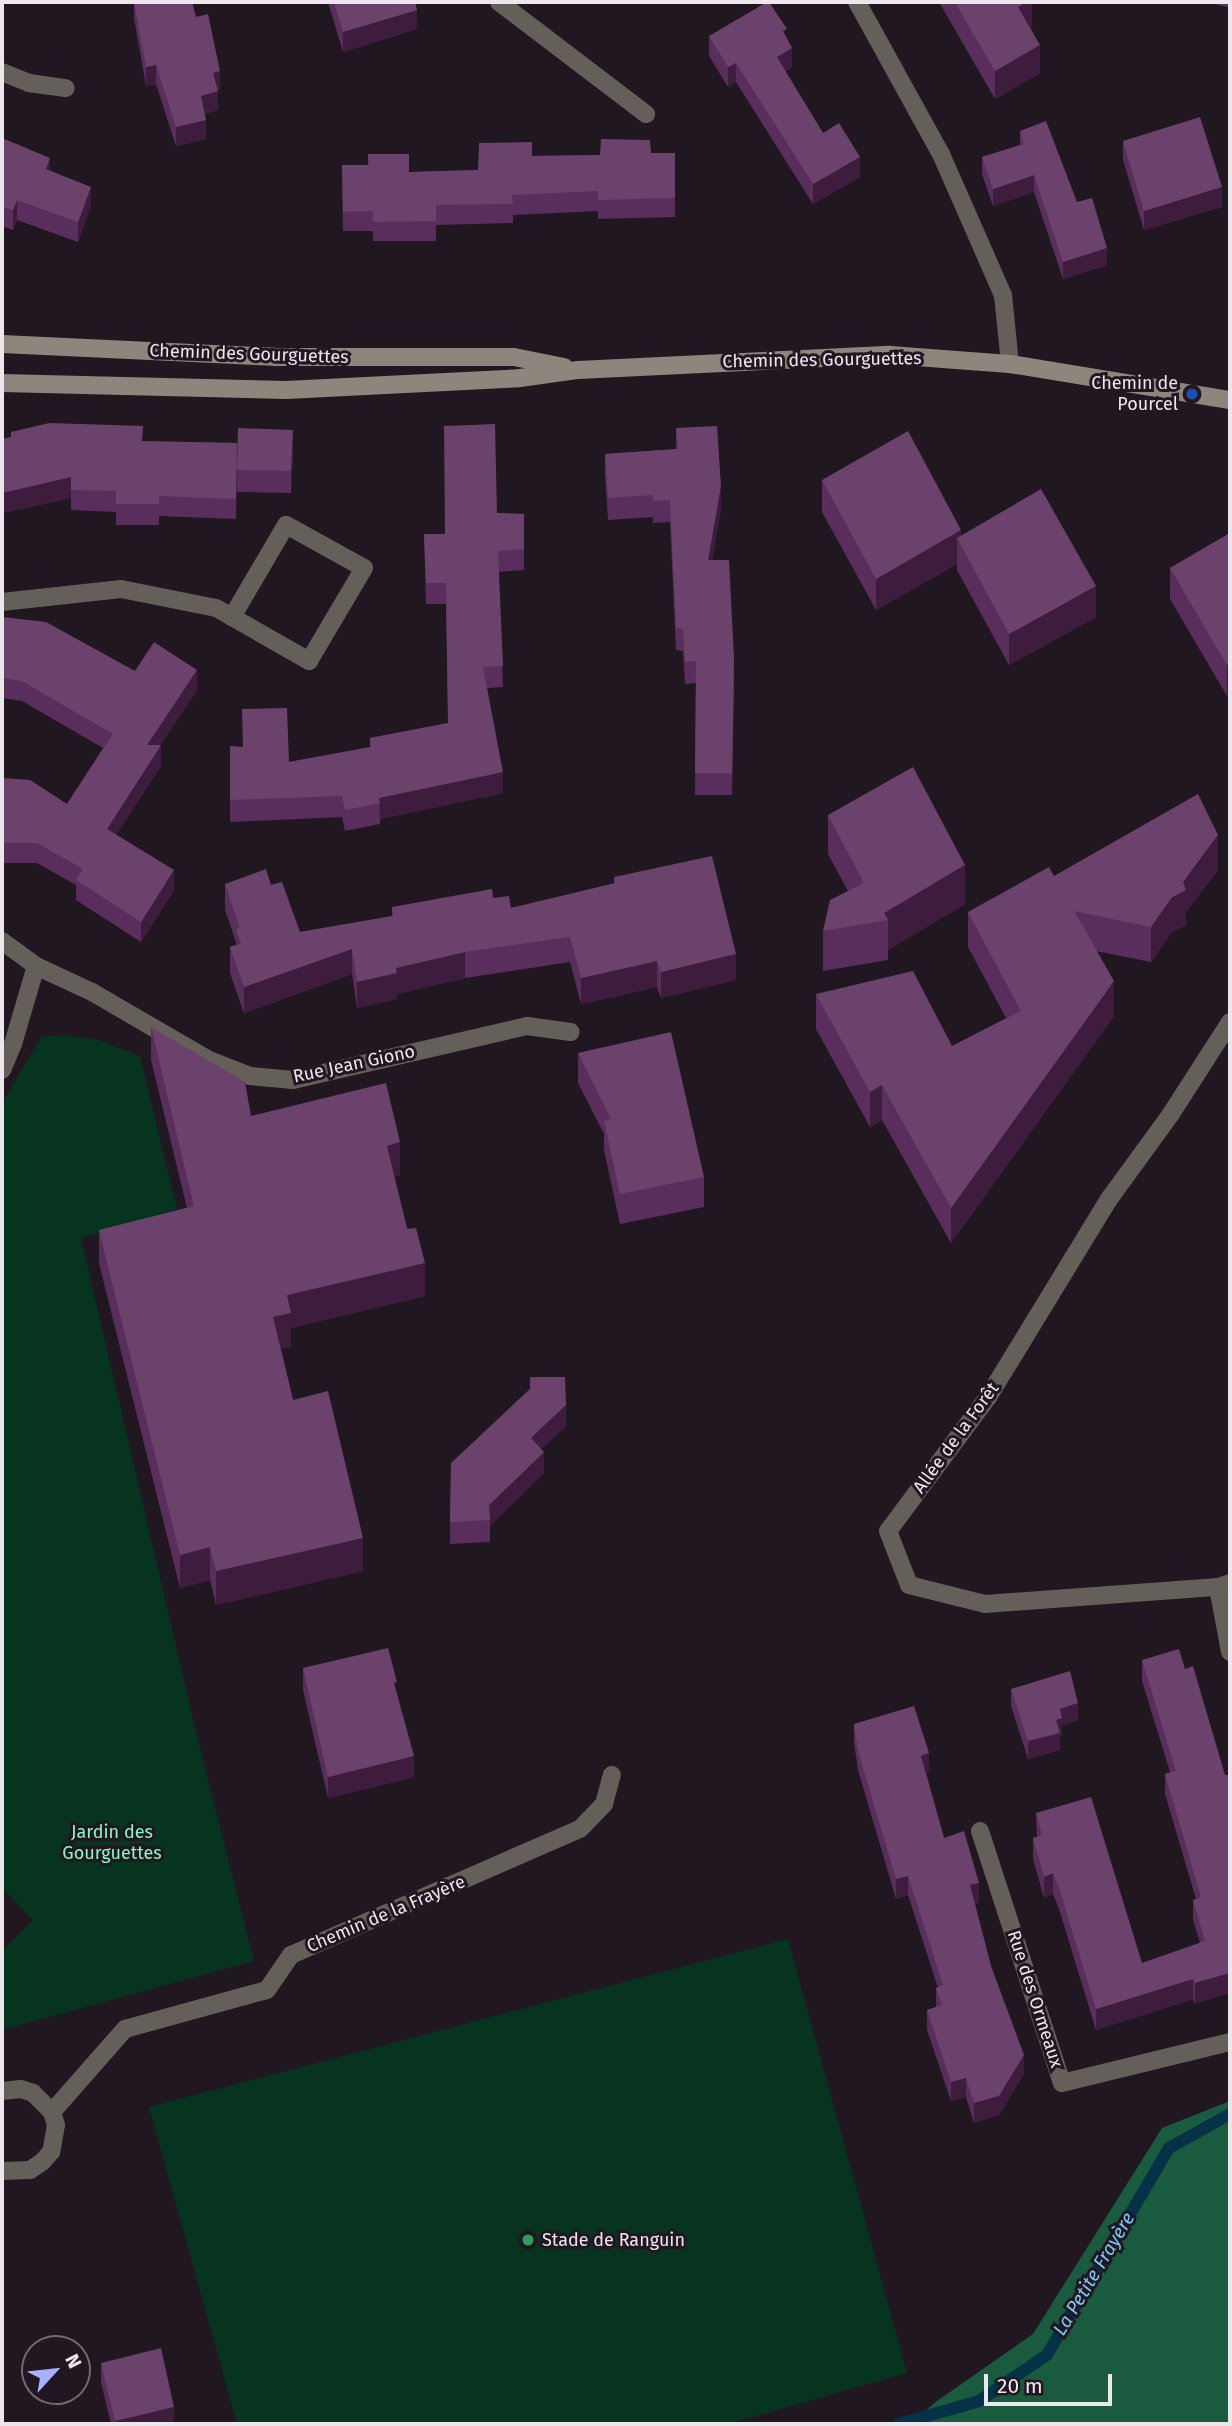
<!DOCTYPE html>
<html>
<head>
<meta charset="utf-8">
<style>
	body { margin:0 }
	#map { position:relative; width:1232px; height:2426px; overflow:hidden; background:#211721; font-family:"Fira Sans",sans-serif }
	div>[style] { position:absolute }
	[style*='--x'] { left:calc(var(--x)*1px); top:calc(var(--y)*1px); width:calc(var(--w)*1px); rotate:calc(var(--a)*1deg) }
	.green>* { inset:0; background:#073321 }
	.forest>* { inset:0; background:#1a5a3f }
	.stream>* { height:12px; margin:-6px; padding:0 6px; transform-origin:6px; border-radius:6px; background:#053247 }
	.minor>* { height:18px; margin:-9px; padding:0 9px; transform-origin:9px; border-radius:9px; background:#645f59 }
	.secondary>* { height:18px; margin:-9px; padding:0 9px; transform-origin:9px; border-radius:9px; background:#8e867d }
	.wall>* { inset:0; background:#5a2e5c }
	.shaded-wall>* { inset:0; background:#3d1c3e }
	.building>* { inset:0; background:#6a426c }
	.dots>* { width:19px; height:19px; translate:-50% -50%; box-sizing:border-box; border:4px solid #211721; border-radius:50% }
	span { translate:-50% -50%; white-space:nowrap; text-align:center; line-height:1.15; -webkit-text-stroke:6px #211721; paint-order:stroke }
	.street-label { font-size:18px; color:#eee6ed }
	.poi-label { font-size:18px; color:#eee6ed }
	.right { translate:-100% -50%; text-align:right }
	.left { translate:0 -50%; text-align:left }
	.park-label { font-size:18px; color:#88f8c2 }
	.water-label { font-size:19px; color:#77c9f7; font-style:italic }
	.frame { position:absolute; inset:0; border:4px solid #eee6ed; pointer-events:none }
	.north { position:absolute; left:21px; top:2335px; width:70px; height:70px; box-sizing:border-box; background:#211721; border:2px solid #736a73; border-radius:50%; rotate:63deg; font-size:19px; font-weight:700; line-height:28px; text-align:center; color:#eee6ed }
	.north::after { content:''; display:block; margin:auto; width:24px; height:32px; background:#a7b0fc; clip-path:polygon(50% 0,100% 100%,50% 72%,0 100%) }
	.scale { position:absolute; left:984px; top:2374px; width:128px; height:32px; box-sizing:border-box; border:4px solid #eee6ed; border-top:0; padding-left:9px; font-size:21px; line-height:24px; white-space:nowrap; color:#eee6ed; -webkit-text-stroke:5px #211721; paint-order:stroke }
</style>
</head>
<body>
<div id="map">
	<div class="green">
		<div style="clip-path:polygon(60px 1035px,95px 1039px,140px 1056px,177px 1209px,81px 1238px,197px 1736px,254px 1961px,2px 2030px,2px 1951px,33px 1920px,2px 1888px,2px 1103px,41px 1037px)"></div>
		<div style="clip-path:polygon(788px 1939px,907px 2373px,729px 2424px,237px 2424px,149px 2107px)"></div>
	</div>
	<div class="forest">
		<div style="clip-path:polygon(1230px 2101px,1230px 2424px,910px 2424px,937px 2401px,1033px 2334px,1162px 2128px)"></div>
	</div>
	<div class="stream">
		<div style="--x:899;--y:2424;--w:83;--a:-16"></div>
		<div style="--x:979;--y:2401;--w:82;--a:-34.1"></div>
		<div style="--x:1047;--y:2355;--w:240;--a:-59.5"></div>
		<div style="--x:1169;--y:2148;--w:70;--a:-29.1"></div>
	</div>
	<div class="minor">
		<div style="--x:499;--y:2;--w:185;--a:37.3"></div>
		<div style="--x:857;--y:2;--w:174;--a:61.1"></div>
		<div style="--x:941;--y:154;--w:154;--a:66.3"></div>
		<div style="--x:1003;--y:295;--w:69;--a:84.2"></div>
		<div style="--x:2;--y:72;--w:29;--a:22"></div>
		<div style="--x:29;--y:83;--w:37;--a:8"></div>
		<div style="--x:2;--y:602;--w:120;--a:-6.2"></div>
		<div style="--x:121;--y:589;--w:97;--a:11.3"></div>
		<div style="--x:216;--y:608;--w:18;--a:29"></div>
		<div style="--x:232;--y:617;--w:89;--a:29.7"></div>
		<div style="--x:309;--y:661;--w:108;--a:-59.4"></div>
		<div style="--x:364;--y:568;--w:89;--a:-151.1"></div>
		<div style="--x:286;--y:525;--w:107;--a:120.4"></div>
		<div style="--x:2;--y:941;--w:42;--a:36.3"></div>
		<div style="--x:36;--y:966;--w:62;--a:24.9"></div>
		<div style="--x:92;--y:992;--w:133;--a:30.2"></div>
		<div style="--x:207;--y:1059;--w:46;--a:21.6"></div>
		<div style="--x:250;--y:1076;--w:43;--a:5.3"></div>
		<div style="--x:293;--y:1080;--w:240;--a:-13"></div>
		<div style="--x:527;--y:1026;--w:44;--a:7.8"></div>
		<div style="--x:1230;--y:1022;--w:109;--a:122.7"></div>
		<div style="--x:1171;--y:1114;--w:105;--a:126.1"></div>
		<div style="--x:1109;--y:1199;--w:232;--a:121.4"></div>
		<div style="--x:988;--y:1397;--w:167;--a:126.7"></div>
		<div style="--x:888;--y:1531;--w:58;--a:68.7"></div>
		<div style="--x:909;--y:1585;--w:78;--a:14"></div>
		<div style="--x:985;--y:1604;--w:234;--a:-4.2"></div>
		<div style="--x:1218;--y:1587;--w:13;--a:-18"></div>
		<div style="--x:2;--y:1070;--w:28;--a:-67"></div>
		<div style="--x:13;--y:1044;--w:81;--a:-73.6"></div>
		<div style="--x:1218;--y:1587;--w:66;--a:79.5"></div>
		<div style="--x:980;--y:1831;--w:265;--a:72"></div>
		<div style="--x:1062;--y:2083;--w:173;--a:-13.7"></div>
		<div style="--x:2;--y:2091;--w:19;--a:-6"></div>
		<div style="--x:21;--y:2089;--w:13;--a:18"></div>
		<div style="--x:33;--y:2093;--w:27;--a:45"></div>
		<div style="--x:52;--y:2112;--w:14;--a:73"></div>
		<div style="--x:56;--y:2125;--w:27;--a:100"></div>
		<div style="--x:51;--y:2152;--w:13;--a:132"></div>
		<div style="--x:42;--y:2162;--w:14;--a:146"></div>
		<div style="--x:30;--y:2170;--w:28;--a:178"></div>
		<div style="--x:52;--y:2112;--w:111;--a:-48.7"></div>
		<div style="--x:125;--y:2029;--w:147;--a:-15.4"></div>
		<div style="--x:267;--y:1990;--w:42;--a:-55.6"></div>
		<div style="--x:291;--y:1955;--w:315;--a:-23.6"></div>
		<div style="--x:580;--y:1829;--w:35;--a:-46"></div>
		<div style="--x:604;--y:1804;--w:30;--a:-75"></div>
	</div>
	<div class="secondary">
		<div style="--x:2;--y:344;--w:273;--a:2.7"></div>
		<div style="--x:275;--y:357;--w:239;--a:0"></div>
		<div style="--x:514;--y:357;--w:51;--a:11.3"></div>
		<div style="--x:2;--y:383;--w:284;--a:1.4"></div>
		<div style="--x:286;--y:390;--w:234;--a:-2.9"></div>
		<div style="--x:520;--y:378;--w:59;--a:-7.9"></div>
		<div style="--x:578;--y:370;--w:312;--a:-2.8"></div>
		<div style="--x:890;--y:355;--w:120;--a:4.3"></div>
		<div style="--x:1010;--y:364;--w:223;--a:9.3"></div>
	</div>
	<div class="wall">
		<div style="clip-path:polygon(134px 2px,192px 2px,196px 17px,220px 90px,218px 90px,218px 110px,205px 114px,206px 139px,176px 146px,156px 84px,146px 86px,134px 18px)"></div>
		<div style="clip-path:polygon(328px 2px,415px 2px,417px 29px,343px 52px)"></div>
		<div style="clip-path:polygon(939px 2px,1032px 2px,1032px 26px,1030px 28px,1040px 73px,995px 99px)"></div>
		<div style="clip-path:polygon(1208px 2px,1230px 2px,1230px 8px)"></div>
		<div style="clip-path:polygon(709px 36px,787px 39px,792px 67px,785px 72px,823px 133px,860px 177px,813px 204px,736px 82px,728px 87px,709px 56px)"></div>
		<div style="clip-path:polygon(1020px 131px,1077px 202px,1107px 265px,1063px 279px,1034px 192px,993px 206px,982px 174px,982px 157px,1020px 145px)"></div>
		<div style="clip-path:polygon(2px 138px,50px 171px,91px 206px,78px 242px,17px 220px,13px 230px,2px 226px)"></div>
		<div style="clip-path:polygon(1123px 141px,1222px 207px,1144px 230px,1123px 160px)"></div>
		<div style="clip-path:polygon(651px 153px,675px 153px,675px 217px,598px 219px,598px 211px,513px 215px,513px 223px,436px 225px,436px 241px,373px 241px,373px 231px,343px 231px,342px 165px,368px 165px,368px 154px,409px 172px,478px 170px,532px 156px,600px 155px)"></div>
		<div style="clip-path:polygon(238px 428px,293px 452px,291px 493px,237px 492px)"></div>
		<div style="clip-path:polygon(676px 428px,721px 508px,712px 560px,734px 680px,732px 795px,695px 795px,696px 683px,685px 684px,683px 651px,676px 650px,670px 522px,653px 523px,653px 517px,608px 520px,605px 475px,605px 454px,676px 449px)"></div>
		<div style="clip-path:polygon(2px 439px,237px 443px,236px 519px,159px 516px,159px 525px,116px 525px,116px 512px,71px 510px,71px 498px,2px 513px)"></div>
		<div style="clip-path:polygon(822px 480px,961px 536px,1096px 617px,1009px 665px,957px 570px,957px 564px,876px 610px,822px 512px)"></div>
		<div style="clip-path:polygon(497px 513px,524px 514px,524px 570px,498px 572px,503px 687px,487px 688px,503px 793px,380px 819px,380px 824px,345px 831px,342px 817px,230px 822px,230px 746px,289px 762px,370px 747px,370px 738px,448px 723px,446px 604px,426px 604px,424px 534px,445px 534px)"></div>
		<div style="clip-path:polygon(1230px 533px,1230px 694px,1227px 696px,1170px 599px,1170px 568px)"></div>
		<div style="clip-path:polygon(2px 621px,135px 671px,197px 690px,160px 745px,161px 766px,116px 835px,174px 890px,141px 942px,76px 900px,76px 885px,37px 863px,2px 863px,2px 778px,67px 804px,103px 748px,22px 701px,2px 698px)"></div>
		<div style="clip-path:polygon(828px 815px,965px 904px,888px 950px,888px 960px,823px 971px,823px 931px,848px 891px,828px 854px)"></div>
		<div style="clip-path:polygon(1218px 870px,1186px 912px,1186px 925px,1171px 933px,1151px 962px,1096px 951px,1114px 1016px,951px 1243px,882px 1120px,870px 1127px,816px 1029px,816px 994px,952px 1046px,1006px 1018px,968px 947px,968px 912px,1054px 876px)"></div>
		<div style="clip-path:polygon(614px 877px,736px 980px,661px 998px,657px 987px,581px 1004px,570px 962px,465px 978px,397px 994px,397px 999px,357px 1008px,352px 974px,244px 1013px,230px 973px,230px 947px,236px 945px,236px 942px,225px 910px,225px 884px,271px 885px,300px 932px,392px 916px,392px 907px,493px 898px,511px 908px,614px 884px)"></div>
		<div style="clip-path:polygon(151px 1027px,251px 1116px,400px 1175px,394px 1177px,425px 1296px,291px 1328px,291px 1347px,281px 1349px,293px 1400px,363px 1571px,216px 1605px,210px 1580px,180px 1588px,99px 1263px,99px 1230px,187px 1208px,151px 1060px)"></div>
		<div style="clip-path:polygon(578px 1053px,704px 1177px,704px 1207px,620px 1224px,604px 1150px,604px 1134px,578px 1083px)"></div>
		<div style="clip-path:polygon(566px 1426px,541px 1449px,544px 1473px,490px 1526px,490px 1542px,450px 1544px,451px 1463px)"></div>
		<div style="clip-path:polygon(1142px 1660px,1185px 1669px,1225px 1775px,1230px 1779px,1195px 2004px,1193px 1999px,1096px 2030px,1059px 1909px,1053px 1894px,1044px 1898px,1033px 1859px,1033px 1838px,1037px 1837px,1036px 1813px,1142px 1963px,1200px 1943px,1193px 1920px,1193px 1900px,1196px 1899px,1165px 1794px,1165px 1774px,1170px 1772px,1142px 1681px)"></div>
		<div style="clip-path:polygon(303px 1668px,397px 1695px,414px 1777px,328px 1798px,303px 1690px)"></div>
		<div style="clip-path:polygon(1011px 1689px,1078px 1720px,1062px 1725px,1062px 1736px,1060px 1736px,1060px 1750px,1028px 1759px,1011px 1706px)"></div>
		<div style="clip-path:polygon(854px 1724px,929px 1772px,926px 1773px,944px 1838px,979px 1902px,975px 1904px,991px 1966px,1024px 2074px,999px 2115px,974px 2123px,966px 2097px,951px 2101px,927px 2030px,927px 2010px,936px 2007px,936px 1988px,938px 1988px,908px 1895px,896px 1899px,858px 1770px,854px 1743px)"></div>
		<div style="clip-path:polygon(101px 2363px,174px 2424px,111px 2424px,101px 2382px)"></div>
	</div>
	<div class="shaded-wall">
		<div style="clip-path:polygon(1026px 2px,1032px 2px,1032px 26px,1018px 35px,1018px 7px)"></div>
		<div style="clip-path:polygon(417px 10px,417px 29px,343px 52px,343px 32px)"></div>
		<div style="clip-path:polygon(1040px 45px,1040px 73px,995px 99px,995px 71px)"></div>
		<div style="clip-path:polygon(792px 48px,792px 67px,777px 77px,777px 57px)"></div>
		<div style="clip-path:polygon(736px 63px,736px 82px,728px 87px,728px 67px)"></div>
		<div style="clip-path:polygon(156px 65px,156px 84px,146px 86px,146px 67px)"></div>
		<div style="clip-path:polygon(220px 71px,220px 90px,213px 92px,213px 73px)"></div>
		<div style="clip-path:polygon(218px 91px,218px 110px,201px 115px,201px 96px)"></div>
		<div style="clip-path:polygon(206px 120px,206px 139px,176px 146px,176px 127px)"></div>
		<div style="clip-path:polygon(860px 157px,860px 177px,813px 204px,813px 184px)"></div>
		<div style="clip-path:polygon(50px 158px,50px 177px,46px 169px)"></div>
		<div style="clip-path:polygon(1034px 175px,1034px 192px,993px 206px,993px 189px)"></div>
		<div style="clip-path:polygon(91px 187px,91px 206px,78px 242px,78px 222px)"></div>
		<div style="clip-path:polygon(1222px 187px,1222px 207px,1144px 230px,1144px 211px)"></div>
		<div style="clip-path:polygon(17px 200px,17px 220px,13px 230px,13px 210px)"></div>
		<div style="clip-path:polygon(1107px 248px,1107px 265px,1063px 279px,1063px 262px)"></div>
		<div style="clip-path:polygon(293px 430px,293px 452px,291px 493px,291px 471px)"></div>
		<div style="clip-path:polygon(71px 477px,71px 498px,2px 513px,2px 493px)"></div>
		<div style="clip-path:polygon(721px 486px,721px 508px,708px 582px,708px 560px)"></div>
		<div style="clip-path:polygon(961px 530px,961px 545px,957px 538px,957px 564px,876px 610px,876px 579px)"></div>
		<div style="clip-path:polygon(1096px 586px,1096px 617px,1009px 665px,1009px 634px)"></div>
		<div style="clip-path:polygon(1230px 663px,1230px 694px,1227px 696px,1227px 665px)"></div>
		<div style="clip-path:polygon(197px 670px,197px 690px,147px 765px,147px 745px)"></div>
		<div style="clip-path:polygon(161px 745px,161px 766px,107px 849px,107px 829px)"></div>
		<div style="clip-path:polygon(503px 772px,503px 793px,380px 819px,379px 798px)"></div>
		<div style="clip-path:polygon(1218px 835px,1218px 870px,1186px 912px,1186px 925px,1171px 933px,1151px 962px,1151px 927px,1183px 882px)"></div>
		<div style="clip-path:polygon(965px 865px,965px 904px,888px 950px,888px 920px,884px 913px)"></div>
		<div style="clip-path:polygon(174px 870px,174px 890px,141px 942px,141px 922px)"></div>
		<div style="clip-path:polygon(352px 949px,352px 974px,244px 1013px,244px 987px)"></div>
		<div style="clip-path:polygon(465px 952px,465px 978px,397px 994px,397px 999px,357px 1008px,357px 982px,396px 968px)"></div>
		<div style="clip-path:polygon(736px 954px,736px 980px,661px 998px,661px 972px)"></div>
		<div style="clip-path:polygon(657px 961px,657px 987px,581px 1004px,581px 978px)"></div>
		<div style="clip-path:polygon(1114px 981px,1114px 1016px,951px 1243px,951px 1208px)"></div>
		<div style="clip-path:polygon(882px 1085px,882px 1120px,870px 1127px,870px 1092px)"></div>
		<div style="clip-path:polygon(400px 1142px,400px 1175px,387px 1179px,387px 1146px)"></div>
		<div style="clip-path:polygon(425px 1263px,425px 1296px,291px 1328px,291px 1347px,273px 1351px,273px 1317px,287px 1295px)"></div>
		<div style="clip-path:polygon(566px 1405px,566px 1426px,531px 1459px,531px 1438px)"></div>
		<div style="clip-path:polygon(544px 1452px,544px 1473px,490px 1526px,489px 1505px)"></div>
		<div style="clip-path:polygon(363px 1538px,363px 1571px,216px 1605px,216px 1571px)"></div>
		<div style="clip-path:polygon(210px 1547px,210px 1580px,180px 1588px,180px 1555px)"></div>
		<div style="clip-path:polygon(1078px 1703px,1078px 1720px,1062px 1725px,1062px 1736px,1060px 1736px,1060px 1750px,1028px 1759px,1028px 1741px,1060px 1709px)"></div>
		<div style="clip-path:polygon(929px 1753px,929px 1772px,921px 1775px,921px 1756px)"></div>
		<div style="clip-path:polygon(414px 1756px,414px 1777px,328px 1798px,328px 1777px)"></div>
		<div style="clip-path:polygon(1053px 1873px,1053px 1894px,1044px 1898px,1044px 1877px)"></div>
		<div style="clip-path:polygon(908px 1876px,908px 1895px,896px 1899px,896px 1879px)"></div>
		<div style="clip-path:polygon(979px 1883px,979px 1902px,970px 1905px,970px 1885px)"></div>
		<div style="clip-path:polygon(1230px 1973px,1230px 1993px,1195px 2004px,1195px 1983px)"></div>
		<div style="clip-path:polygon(1193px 1979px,1193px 1999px,1096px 2030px,1096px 2009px)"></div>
		<div style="clip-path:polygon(1024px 2055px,1024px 2074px,999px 2115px,974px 2123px,974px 2103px)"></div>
		<div style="clip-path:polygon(966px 2078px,966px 2097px,951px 2101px,951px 2082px)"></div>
		<div style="clip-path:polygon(174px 2407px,174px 2424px,115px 2424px,115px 2421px)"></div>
	</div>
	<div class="building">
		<div style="clip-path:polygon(134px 2px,192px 2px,196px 17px,208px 14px,220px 71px,213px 73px,218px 91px,201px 96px,206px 120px,176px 127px,156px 65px,146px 67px)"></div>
		<div style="clip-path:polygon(334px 2px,415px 2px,417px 10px,343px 32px)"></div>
		<div style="clip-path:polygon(767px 2px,769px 2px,787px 29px,783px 31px,792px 48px,777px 57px,823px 133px,839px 123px,860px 157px,813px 184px,736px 63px,728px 67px,709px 36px)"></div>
		<div style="clip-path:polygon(955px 2px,1026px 2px,1018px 7px,1040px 45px,995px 71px)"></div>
		<div style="clip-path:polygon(1200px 117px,1222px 187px,1144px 211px,1123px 141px)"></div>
		<div style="clip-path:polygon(1046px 121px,1077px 202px,1092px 198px,1107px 248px,1063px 262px,1034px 175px,993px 189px,982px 157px,1024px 144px,1020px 131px)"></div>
		<div style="clip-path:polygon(2px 138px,50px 158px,46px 169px,91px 187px,78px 222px,17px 200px,13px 210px,2px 207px)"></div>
		<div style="clip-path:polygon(601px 139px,650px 140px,651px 153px,675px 153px,675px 198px,598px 200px,598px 191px,512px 195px,513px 204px,436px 205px,436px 221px,373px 222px,373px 211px,343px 212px,342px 165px,369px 165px,368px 154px,409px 154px,409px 172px,478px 170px,479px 143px,532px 142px,532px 156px,600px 155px)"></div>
		<div style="clip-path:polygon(49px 423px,143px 426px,142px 441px,237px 443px,236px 499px,159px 496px,159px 504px,116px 504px,116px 491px,71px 490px,71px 477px,2px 493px,2px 439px,11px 437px,11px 432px)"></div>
		<div style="clip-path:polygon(495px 424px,497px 513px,524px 514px,524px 549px,498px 551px,503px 666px,483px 667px,503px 772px,379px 798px,380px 803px,345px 810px,342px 796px,230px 800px,230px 746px,243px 747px,242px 709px,287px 708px,289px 762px,371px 747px,370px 738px,448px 723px,446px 583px,426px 583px,424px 534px,445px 534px,444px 426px)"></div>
		<div style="clip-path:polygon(717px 426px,721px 486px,708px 560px,729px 560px,734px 658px,732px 773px,695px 773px,696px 661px,685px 662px,683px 629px,676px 628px,670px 500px,653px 501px,653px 495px,608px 498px,605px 454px,678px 449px,676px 428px)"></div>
		<div style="clip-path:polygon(238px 428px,293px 430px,291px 471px,237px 470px)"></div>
		<div style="clip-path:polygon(908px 431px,961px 530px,876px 579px,822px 480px)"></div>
		<div style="clip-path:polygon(1041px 489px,1096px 586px,1009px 634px,957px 538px)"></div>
		<div style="clip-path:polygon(1230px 533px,1230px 663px,1227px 665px,1170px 568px)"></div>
		<div style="clip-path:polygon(3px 617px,46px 622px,135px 671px,154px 642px,197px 670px,147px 745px,161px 745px,107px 829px,174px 870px,141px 922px,76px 880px,83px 869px,37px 843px,2px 843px,2px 778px,30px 780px,67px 804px,113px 734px,22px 681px,2px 678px)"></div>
		<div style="clip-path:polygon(913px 767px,965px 865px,884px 913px,888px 920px,823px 931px,830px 900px,864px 883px,828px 815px)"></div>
		<div style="clip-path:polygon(1198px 794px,1218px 835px,1183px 882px,1186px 890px,1171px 898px,1151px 927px,1074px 911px,1114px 981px,951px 1208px,882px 1085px,870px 1092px,816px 994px,913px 971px,952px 1046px,1021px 1011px,968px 912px,1049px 867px,1054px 876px)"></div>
		<div style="clip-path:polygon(712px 856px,736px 954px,661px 972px,657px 961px,581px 978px,570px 937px,465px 952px,396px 968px,397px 973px,357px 982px,352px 949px,244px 987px,230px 947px,241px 944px,236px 929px,240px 928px,225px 884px,266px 869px,271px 885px,282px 882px,300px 932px,393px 916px,392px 907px,492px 889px,493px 898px,509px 896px,511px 908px,615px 883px,614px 877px)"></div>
		<div style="clip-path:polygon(151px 1027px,245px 1082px,251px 1116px,386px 1083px,400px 1142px,387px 1146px,407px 1229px,416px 1228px,425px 1263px,287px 1295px,291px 1313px,273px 1317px,293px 1400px,328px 1391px,363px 1538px,216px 1571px,210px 1547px,180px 1555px,99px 1230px,194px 1206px)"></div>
		<div style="clip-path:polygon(671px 1032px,704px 1177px,620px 1194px,604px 1121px,611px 1119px,578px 1053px)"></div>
		<div style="clip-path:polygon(530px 1377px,565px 1377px,566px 1405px,531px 1438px,544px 1452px,489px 1505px,490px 1520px,450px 1522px,451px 1463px,530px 1389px)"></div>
		<div style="clip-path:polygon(388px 1648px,397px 1682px,394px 1683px,414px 1756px,328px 1777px,303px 1668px)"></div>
		<div style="clip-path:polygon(1179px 1649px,1185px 1669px,1193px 1666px,1225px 1775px,1229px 1775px,1230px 1779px,1230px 1973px,1195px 1983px,1193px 1979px,1096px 2009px,1059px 1888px,1053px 1873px,1044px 1877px,1033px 1838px,1042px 1835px,1036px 1813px,1091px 1797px,1142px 1963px,1205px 1941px,1193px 1900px,1201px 1897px,1165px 1774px,1176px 1771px,1142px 1660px)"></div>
		<div style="clip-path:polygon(1070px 1671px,1078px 1703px,1060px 1709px,1062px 1718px,1056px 1720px,1060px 1733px,1028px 1741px,1011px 1689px)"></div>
		<div style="clip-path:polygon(914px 1706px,929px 1753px,921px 1756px,944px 1838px,964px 1831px,979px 1883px,970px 1885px,991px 1966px,1024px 2055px,999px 2096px,974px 2103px,966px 2078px,951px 2082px,927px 2010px,942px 2005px,936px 1988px,943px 1985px,908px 1876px,896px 1879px,858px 1751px,854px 1724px)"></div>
		<div style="clip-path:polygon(161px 2348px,174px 2407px,115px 2421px,101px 2363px)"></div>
	</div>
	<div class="dots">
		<div style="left:1192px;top:394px;background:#1a4fb4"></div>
		<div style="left:528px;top:2240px;background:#2e9e5b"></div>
	</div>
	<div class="street-label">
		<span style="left:249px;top:354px;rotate:2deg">Chemin des Gourguettes</span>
		<span style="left:822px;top:360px;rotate:-1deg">Chemin des Gourguettes</span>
		<span style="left:354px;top:1064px;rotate:-12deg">Rue Jean Giono</span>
		<span style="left:956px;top:1438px;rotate:-54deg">Allée de la Forêt</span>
		<span style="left:386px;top:1914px;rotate:-23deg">Chemin de la Frayère</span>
		<span style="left:1035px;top:1999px;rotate:72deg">Rue des Ormeaux</span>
	</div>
	<div class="poi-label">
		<span class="right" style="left:1178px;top:394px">Chemin de<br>Pourcel</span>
		<span class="left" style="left:542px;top:2240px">Stade de Ranguin</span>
	</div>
	<div class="park-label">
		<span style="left:112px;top:1843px">Jardin des<br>Gourguettes</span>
	</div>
	<div class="water-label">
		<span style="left:1094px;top:2274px;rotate:-59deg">La Petite Frayère</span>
	</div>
	<div class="frame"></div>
	<div class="north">N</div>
	<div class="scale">20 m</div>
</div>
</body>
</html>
